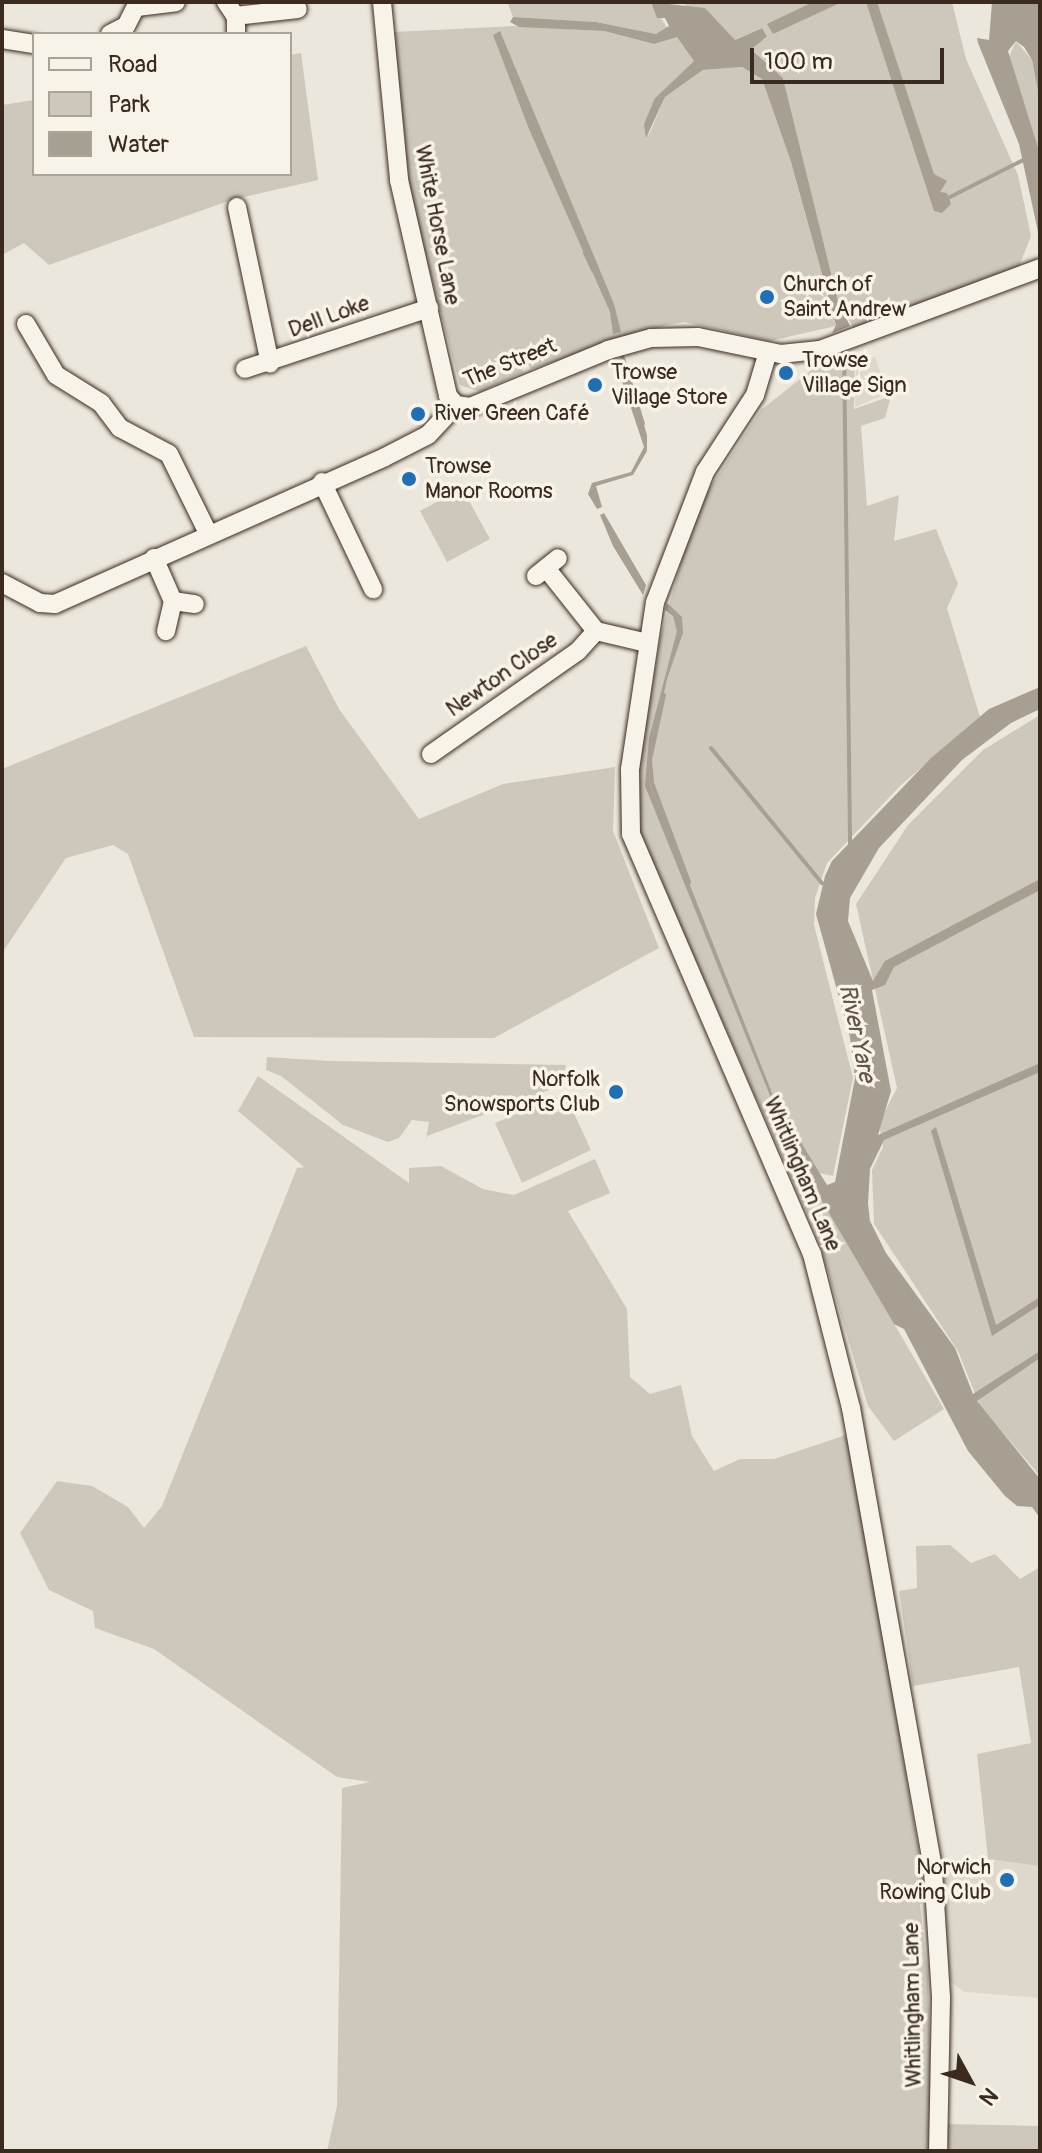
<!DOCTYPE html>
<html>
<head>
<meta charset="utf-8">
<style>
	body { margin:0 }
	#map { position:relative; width:1042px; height:2153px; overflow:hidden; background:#ece7dc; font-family:Pangolin,sans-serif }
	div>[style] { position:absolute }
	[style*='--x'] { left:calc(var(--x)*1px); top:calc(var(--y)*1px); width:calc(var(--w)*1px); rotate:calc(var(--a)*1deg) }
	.built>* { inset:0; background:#ddd7cc }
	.green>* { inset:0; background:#cec8bc }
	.water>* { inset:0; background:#a89f93 }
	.stream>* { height:4px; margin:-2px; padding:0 2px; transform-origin:2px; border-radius:2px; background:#a89f93 }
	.roads { filter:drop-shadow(0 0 2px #3b2a1e) drop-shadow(0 0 2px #3b2a1e) }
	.minor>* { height:18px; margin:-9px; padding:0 9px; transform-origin:9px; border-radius:9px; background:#f7f3e8 }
	.dots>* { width:22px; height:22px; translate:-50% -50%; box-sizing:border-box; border:4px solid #f7f3e8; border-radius:50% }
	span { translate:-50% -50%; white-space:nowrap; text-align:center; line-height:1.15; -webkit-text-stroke:7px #f7f3e8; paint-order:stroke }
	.street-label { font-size:22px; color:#3b2a1e }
	.poi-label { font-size:22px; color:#3b2a1e }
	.left { translate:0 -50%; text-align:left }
	.right { translate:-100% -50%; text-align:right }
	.water-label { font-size:24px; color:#615347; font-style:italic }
	.frame { position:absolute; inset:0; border:4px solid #3b2a1e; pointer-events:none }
	.legend { position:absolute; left:32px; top:32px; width:260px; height:144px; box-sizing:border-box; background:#f7f3e8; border:2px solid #aca397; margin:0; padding:10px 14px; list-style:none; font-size:24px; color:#3b2a1e }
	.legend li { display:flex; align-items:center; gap:16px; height:40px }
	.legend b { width:40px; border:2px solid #aca397 }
	.north { position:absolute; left:930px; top:2041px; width:80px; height:80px; -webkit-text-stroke:6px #f7f3e8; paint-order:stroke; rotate:130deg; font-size:22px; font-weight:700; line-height:32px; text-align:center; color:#3b2a1e }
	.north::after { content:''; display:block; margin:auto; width:28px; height:36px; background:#3b2a1e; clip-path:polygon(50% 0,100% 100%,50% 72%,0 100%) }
	.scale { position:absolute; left:750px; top:48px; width:194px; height:36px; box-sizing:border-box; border:4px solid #3b2a1e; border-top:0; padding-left:10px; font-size:24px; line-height:28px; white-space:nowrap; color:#3b2a1e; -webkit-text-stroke:6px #f7f3e8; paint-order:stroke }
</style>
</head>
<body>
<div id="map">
	<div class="built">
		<div style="clip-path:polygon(875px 357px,888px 393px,855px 407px,856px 364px)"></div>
		<div style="clip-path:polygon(981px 1858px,1040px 1865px,1040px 1998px,965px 1992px,950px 1982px,942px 1860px)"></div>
	</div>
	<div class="green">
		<div style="clip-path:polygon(507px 2px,651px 2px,668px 29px,656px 34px,596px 22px,513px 17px)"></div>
		<div style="clip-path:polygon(681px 2px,952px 2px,966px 59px,1018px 175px,1031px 236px,1019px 266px,855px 330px,838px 301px,783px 78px,750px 47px,767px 38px,761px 28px,735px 40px)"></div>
		<div style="clip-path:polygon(513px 26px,604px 31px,654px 44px,677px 36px,694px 61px,655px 98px,648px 137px,665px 97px,703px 70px,742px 67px,762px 79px,791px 162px,836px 326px,770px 341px,684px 322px,667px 325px,531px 369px,527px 362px,521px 365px,523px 372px,480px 392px,460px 385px,405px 180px,393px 32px)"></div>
		<div style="clip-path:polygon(1016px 41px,1032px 60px,1040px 102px,1040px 154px,1008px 59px)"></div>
		<div style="clip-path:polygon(301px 53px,318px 180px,231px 200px,49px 265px,24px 243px,2px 255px,2px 105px,34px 100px,34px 174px,290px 174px,290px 55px)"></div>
		<div style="clip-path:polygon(855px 352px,854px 409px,891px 396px,885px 418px,861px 426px,867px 506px,899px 495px,894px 541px,936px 529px,958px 584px,947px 608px,980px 717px,900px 786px,827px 863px,815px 898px,814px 925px,853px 1078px,833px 1176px,819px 1173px,810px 1180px,944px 1409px,894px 1441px,868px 1406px,818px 1238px,637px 827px,640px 762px,660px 639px,695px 511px,761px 410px,814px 368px)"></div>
		<div style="clip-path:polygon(462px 488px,490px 539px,447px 562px,420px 511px)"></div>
		<div style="clip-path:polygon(306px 646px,339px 709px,419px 819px,503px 784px,615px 767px,613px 831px,659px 948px,494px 1038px,194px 1037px,128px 854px,113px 845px,66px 858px,2px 953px,2px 769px)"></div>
		<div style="clip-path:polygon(1040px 715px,1040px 1476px,980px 1406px,958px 1351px,874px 1224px,872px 1170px,883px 1147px,879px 1123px,897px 1088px,856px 904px,908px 825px,983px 750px)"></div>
		<div style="clip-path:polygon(267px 1057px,331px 1061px,566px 1065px,562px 1085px,427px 1136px,425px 1144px,429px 1122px,412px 1120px,399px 1138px,388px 1142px,343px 1125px,281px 1076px,266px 1070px)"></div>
		<div style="clip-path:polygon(258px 1076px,409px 1183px,409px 1168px,441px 1166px,483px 1189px,514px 1195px,595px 1159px,610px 1193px,568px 1211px,627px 1309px,630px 1377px,650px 1394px,681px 1385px,692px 1436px,714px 1471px,740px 1459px,774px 1459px,849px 1434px,927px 1901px,920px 1904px,928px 1978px,932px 2151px,327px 2151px,337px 2106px,342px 1788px,370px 1782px,337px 1777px,154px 1649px,95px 1628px,93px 1611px,49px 1590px,20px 1533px,57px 1481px,92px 1486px,128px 1507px,144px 1528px,162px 1506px,297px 1168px,304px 1167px,238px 1111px)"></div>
		<div style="clip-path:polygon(565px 1094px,591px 1150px,522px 1183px,495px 1123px)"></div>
		<div style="clip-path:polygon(950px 1545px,971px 1563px,995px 1554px,1020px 1579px,1040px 1567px,1040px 1866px,988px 1859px,977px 1754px,1031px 1743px,1019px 1667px,913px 1686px,899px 1591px,917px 1588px,916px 1546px)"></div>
		<div style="clip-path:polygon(947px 2124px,1040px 2126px,1040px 2151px,949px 2151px)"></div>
	</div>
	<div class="water">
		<div style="clip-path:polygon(651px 2px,705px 8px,735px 40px,762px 28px,767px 37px,751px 49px,783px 78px,838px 301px,850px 326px,832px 333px,836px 325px,791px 162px,762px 79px,742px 67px,703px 70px,665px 97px,646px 138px,644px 124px,655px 98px,694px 61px,677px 37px,654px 44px,604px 31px,519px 27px,510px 22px,513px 17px,596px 22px,656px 34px,669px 26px,665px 18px,657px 18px)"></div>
		<div style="clip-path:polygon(813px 2px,842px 2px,773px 34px,767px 24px)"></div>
		<div style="clip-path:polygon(866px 2px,877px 2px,934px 174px,947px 181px,940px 192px,947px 193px,951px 204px,942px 213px,934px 211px)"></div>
		<div style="clip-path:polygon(992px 2px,1040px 2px,1040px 102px,1032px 60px,1024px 47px,1016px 41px,1008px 51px,1040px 154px,1040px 241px,1019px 144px,978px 43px,977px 38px,989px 40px)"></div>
		<div style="clip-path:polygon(500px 31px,614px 304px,621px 332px,613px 334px,610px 312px,529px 129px,493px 35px)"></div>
		<div style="clip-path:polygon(624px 358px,647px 435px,647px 451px,633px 475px,596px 486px,602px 507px,597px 509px,588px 494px,592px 483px,631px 472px,644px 447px,615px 360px)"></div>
		<div style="clip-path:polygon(604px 513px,646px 585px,643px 595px,613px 546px,600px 515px)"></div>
		<div style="clip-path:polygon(667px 603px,682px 617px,683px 633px,667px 679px,649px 764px,650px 784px,774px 1098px,827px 1185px,835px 1182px,855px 1078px,850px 1037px,816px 914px,825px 876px,832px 861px,931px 758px,989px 709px,1040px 687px,1040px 709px,1011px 723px,962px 760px,879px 848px,850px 898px,848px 921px,873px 981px,885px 961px,1040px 879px,1040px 890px,894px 967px,885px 985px,872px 990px,891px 1091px,878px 1135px,1040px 1063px,1040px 1072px,884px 1140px,870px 1169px,868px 1203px,870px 1221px,886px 1253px,955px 1348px,973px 1394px,1040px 1351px,1040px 1358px,977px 1401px,1040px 1479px,1040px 1518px,1032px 1507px,1017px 1506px,1005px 1496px,968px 1451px,904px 1329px,894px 1324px,812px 1184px,813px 1176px,771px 1098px,645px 786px,649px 738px,677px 631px,673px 616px,665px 610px)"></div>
		<div style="clip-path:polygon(936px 1127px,996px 1325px,1040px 1297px,1040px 1305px,992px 1336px,931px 1131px)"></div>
	</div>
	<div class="stream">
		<div style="--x:946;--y:199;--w:91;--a:-26.8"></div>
		<div style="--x:585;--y:253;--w:19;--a:65"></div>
		<div style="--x:844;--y:346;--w:499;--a:89.3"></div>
		<div style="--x:621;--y:352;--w:75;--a:73"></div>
		<div style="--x:664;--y:695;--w:66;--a:102.2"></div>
		<div style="--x:650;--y:760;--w:23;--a:85"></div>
		<div style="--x:652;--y:783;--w:106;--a:69.5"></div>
		<div style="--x:711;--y:748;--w:175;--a:50.6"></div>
	</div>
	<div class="roads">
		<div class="minor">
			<div style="--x:226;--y:2;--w:18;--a:56"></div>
			<div style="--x:236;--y:17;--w:17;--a:90"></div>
			<div style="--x:382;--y:2;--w:179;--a:84.5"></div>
			<div style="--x:399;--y:180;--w:221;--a:77.2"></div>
			<div style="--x:448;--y:396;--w:12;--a:48"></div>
			<div style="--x:137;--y:7;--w:39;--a:-7"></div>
			<div style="--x:235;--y:16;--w:63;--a:-6.3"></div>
			<div style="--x:110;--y:34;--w:18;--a:-27"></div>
			<div style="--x:126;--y:26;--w:27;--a:-63"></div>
			<div style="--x:2;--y:39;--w:32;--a:9"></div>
			<div style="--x:237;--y:207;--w:160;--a:78.1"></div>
			<div style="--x:26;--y:324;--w:59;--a:59.5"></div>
			<div style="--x:56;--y:375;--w:53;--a:31.9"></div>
			<div style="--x:101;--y:403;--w:31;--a:53"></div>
			<div style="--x:120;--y:428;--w:55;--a:28"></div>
			<div style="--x:169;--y:454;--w:88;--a:63.7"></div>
			<div style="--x:768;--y:352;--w:45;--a:106.8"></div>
			<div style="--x:755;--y:395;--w:92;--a:123"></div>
			<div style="--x:705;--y:472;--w:139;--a:111"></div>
			<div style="--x:655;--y:602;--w:170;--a:98.5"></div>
			<div style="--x:630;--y:770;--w:64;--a:89.1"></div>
			<div style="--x:631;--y:834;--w:457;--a:66.7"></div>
			<div style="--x:812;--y:1254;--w:159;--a:75.8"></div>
			<div style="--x:851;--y:1408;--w:469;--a:79.9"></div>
			<div style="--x:933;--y:1870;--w:128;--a:86.4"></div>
			<div style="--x:941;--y:1998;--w:153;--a:91.1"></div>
			<div style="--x:245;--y:369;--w:194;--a:-18.3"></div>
			<div style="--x:456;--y:405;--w:14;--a:8"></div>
			<div style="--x:470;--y:407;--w:149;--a:-22.4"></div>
			<div style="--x:608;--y:350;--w:45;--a:-15.6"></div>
			<div style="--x:651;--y:338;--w:47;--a:-1.2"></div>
			<div style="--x:698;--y:337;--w:85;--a:11.6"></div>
			<div style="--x:781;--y:354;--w:39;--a:-6"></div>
			<div style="--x:820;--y:350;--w:235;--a:-20.4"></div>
			<div style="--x:322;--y:482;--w:119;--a:64.5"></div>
			<div style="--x:154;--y:558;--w:47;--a:66.2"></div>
			<div style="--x:173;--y:601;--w:31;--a:103"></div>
			<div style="--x:546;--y:568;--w:80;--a:51.6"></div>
			<div style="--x:596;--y:631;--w:52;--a:13.2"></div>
			<div style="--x:536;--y:576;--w:28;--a:-39"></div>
			<div style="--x:2;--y:583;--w:43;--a:27.8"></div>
			<div style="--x:40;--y:603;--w:15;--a:4"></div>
			<div style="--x:55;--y:604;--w:361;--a:-24"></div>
			<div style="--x:385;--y:457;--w:48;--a:-27.1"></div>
			<div style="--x:428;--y:435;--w:41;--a:-47"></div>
			<div style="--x:173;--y:601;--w:22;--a:8"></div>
			<div style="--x:431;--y:754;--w:179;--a:-35"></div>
			<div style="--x:578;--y:651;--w:27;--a:-48"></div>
		</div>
	</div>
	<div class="dots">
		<div style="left:767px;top:297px;background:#1f6fb2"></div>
		<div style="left:786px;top:373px;background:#1f6fb2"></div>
		<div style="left:595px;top:385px;background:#1f6fb2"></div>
		<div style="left:418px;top:414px;background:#1f6fb2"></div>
		<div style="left:409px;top:479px;background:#1f6fb2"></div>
		<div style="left:616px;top:1092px;background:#1f6fb2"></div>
		<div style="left:1007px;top:1880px;background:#1f6fb2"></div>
	</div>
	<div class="street-label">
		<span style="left:437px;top:225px;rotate:79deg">White Horse Lane</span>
		<span style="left:329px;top:317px;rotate:-20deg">Dell Loke</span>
		<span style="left:510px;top:363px;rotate:-22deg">The Street</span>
		<span style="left:502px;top:675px;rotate:-35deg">Newton Close</span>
		<span style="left:802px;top:1174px;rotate:67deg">Whitlingham Lane</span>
		<span style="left:913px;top:2005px;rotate:-91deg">Whitlingham Lane</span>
	</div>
	<div class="poi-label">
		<span class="left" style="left:783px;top:297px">Church of<br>Saint Andrew</span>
		<span class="left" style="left:802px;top:373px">Trowse<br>Village Sign</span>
		<span class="left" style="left:611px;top:385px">Trowse<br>Village Store</span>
		<span class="left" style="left:434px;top:414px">River Green Café</span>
		<span class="left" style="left:425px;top:479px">Trowse<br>Manor Rooms</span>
		<span class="right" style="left:600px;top:1092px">Norfolk<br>Snowsports Club</span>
		<span class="right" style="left:991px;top:1880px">Norwich<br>Rowing Club</span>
	</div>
	<div class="water-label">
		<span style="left:857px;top:1033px;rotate:78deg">River Yare</span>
	</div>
	<div class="frame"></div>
	<ul class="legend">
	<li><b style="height:10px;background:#f7f3e8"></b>Road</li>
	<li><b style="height:22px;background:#cec8bc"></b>Park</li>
	<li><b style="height:22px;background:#a89f93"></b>Water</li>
	</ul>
	<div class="north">N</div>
	<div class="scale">100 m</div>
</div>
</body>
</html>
